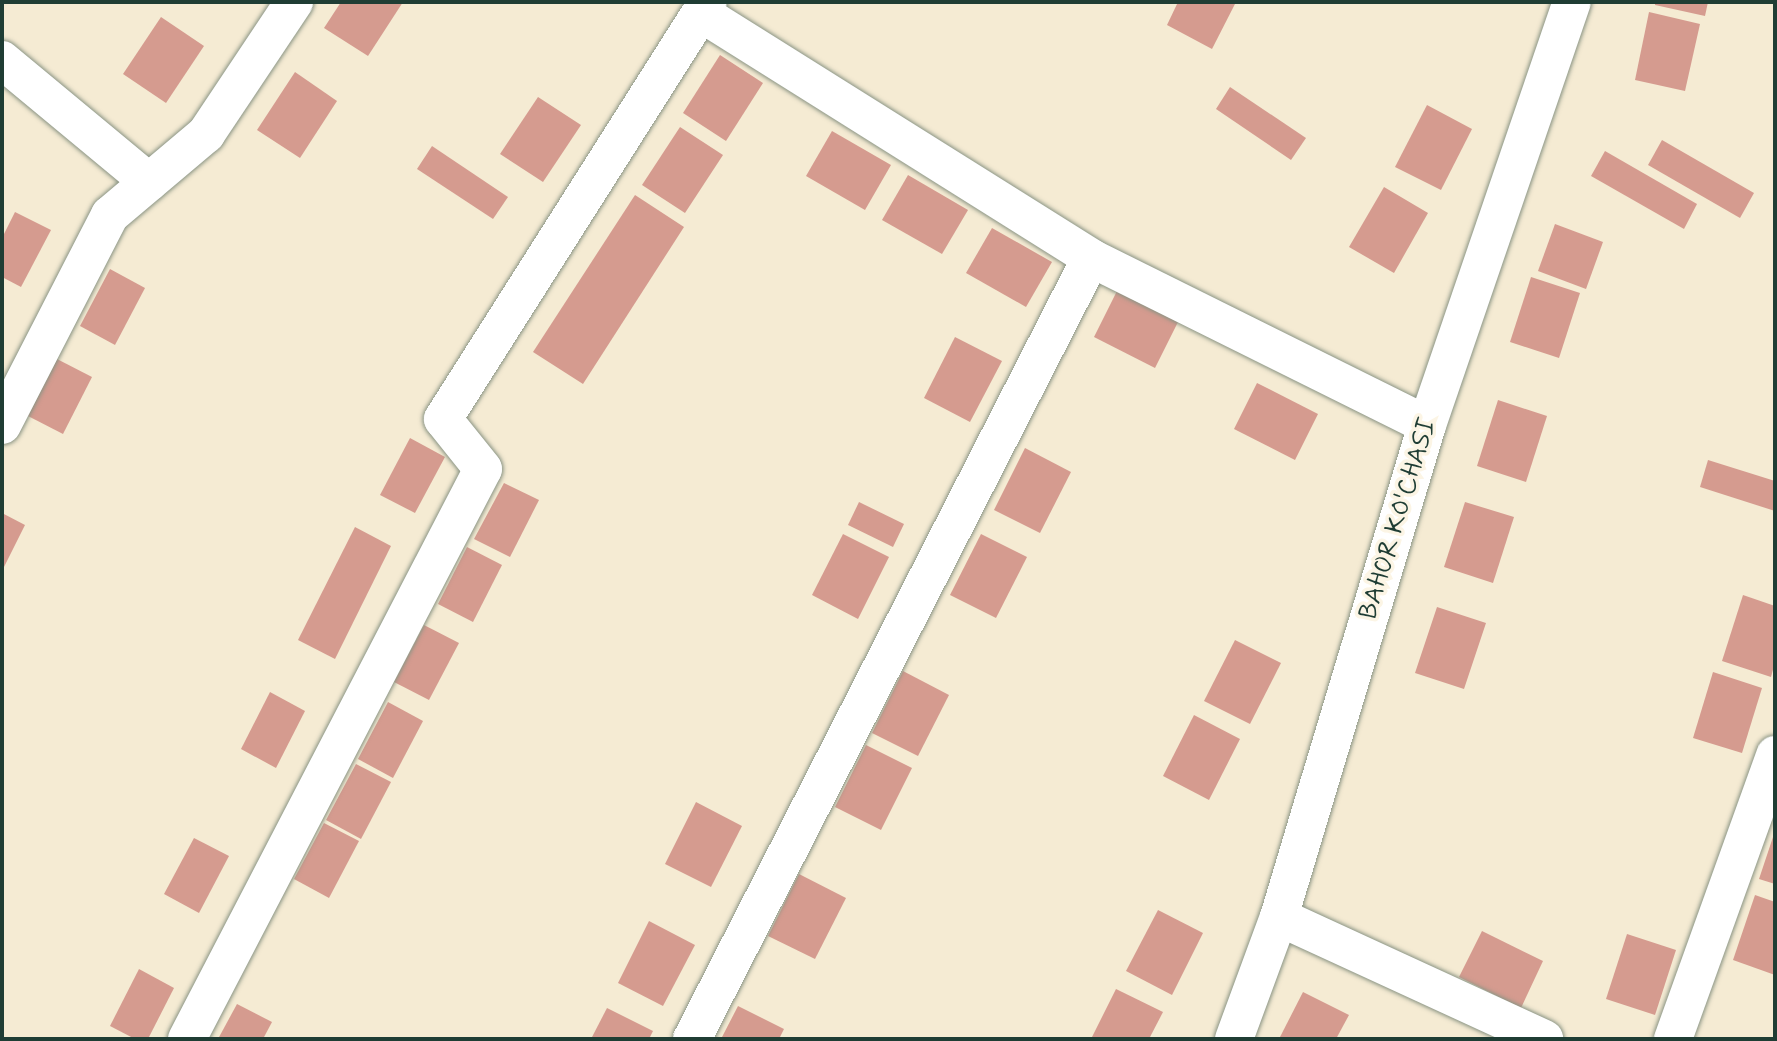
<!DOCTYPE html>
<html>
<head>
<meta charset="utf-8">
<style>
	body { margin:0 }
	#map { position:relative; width:1777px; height:1041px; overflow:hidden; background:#f5ebd3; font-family:Mynerve,sans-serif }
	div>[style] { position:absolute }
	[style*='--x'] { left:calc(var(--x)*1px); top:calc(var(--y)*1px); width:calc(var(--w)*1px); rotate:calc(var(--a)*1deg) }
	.building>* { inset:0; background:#d59b8f }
	.roads { filter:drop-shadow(0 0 2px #8a9484) drop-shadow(0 0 2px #8a9484) }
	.minor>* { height:38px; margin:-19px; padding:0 19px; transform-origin:19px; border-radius:19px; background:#fff }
	.tertiary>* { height:38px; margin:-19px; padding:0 19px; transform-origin:19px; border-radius:19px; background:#fff }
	span { translate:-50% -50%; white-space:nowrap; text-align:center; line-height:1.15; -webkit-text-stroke:7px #fcf5e5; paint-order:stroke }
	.street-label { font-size:26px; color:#1f3d34 }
	.frame { position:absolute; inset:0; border:4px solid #1f3d34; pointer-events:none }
</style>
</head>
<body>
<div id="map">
	<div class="building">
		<div style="clip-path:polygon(341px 2px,403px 2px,368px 56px,324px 28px)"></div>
		<div style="clip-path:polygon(1178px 2px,1236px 2px,1212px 49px,1167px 25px)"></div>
		<div style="clip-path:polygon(1655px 2px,1708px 2px,1705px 16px,1655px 5px)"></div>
		<div style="clip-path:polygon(1649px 12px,1700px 24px,1685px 91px,1635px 80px)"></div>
		<div style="clip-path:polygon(161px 17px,204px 46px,166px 103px,123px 74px)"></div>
		<div style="clip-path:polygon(720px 55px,763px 83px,726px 141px,683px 113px)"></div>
		<div style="clip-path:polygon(295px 72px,337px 101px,300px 158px,257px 130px)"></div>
		<div style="clip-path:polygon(1230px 87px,1306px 138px,1291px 160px,1216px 109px)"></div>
		<div style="clip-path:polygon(538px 97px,581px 125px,543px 182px,500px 154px)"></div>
		<div style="clip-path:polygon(1427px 105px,1472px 129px,1441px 190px,1395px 167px)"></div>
		<div style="clip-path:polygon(680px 127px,723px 155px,685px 213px,642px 185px)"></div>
		<div style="clip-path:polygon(832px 131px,891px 165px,865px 210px,806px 176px)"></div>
		<div style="clip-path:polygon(1662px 140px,1754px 193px,1740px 218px,1648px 165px)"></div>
		<div style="clip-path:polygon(432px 146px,508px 197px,493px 219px,417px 169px)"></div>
		<div style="clip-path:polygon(1605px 151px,1697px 204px,1684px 229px,1591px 176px)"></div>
		<div style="clip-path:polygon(908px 175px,968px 210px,942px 254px,882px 220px)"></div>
		<div style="clip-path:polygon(1384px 187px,1428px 213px,1394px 273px,1349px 247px)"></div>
		<div style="clip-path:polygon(635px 195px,684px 227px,583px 384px,533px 352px)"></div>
		<div style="clip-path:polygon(15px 212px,51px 230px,21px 287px,2px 277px,2px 238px)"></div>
		<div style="clip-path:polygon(1555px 224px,1603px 242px,1586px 289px,1538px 271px)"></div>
		<div style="clip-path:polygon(992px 228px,1052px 262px,1026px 307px,966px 273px)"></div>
		<div style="clip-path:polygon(110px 269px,145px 288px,115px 345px,80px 326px)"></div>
		<div style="clip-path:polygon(1531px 277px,1580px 293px,1559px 358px,1510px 342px)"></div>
		<div style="clip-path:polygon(1117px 291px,1178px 322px,1155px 368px,1094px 337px)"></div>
		<div style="clip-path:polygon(955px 337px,1002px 361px,970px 422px,924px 398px)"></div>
		<div style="clip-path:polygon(57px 359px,92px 377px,63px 434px,28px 416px)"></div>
		<div style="clip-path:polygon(1257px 383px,1318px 414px,1295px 460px,1234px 429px)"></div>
		<div style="clip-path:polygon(1498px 400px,1547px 416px,1526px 482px,1477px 466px)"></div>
		<div style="clip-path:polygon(410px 438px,445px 457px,415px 513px,380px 495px)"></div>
		<div style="clip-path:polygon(1025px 448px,1071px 472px,1040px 533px,994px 510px)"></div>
		<div style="clip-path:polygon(1708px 460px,1775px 481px,1775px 511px,1700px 487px)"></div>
		<div style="clip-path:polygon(504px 483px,539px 500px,510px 557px,474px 539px)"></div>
		<div style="clip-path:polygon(859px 502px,904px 524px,893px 547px,848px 525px)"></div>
		<div style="clip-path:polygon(1465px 502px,1514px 517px,1493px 583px,1444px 567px)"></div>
		<div style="clip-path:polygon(2px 513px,25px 525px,2px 571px)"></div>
		<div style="clip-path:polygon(355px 527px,391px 546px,335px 659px,298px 640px)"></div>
		<div style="clip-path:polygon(843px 534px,889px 557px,858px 619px,812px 595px)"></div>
		<div style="clip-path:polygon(981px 534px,1027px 557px,996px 618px,950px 595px)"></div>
		<div style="clip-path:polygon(467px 547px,502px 565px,473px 622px,438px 604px)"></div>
		<div style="clip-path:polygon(1743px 595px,1775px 606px,1775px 662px,1771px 677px,1722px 661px)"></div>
		<div style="clip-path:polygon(1437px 607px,1486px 623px,1464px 689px,1415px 673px)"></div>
		<div style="clip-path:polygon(424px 625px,459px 643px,429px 700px,394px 682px)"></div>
		<div style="clip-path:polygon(1235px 640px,1281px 663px,1250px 724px,1204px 701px)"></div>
		<div style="clip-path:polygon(903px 671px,949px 695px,918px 756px,872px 733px)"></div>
		<div style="clip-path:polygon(1713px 672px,1762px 688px,1742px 753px,1693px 738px)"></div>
		<div style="clip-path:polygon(270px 692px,305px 711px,276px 768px,241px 749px)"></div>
		<div style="clip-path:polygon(388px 702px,423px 721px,393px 778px,358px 759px)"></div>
		<div style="clip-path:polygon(1194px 715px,1240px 739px,1209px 800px,1163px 776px)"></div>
		<div style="clip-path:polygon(866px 745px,912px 768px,881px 830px,835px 807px)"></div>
		<div style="clip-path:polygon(356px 764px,391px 782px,361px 839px,326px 820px)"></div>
		<div style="clip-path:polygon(696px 802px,742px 826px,711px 887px,665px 864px)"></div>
		<div style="clip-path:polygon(324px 823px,359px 841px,329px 898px,294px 879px)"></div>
		<div style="clip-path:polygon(1775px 831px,1775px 884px,1759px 879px)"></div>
		<div style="clip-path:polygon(194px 838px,229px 856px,199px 913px,164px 894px)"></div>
		<div style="clip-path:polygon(799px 874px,846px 898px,815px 959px,768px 936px)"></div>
		<div style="clip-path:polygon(1755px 895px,1775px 902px,1775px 975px,1733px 960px)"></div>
		<div style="clip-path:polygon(1158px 910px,1203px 933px,1172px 995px,1126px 971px)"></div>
		<div style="clip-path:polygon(649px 921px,695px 945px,663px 1006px,618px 983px)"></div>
		<div style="clip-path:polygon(1482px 931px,1543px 961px,1521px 1008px,1459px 977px)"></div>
		<div style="clip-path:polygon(1627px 934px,1676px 950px,1655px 1015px,1606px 999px)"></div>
		<div style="clip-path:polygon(139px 969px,174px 988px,148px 1039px,135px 1039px,110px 1026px)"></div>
		<div style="clip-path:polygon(1116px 989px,1163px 1012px,1149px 1039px,1091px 1039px)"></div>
		<div style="clip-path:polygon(1303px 992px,1349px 1015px,1336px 1039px,1279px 1039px)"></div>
		<div style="clip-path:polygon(237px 1004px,272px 1022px,263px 1039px,218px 1039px)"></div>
		<div style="clip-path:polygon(738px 1006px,784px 1029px,779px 1039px,721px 1039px)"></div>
		<div style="clip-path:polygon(607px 1008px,653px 1031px,649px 1039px,591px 1039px)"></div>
	</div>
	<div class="roads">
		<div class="minor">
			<div style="--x:701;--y:13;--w:461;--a:32.1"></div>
			<div style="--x:1091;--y:258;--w:375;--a:26.4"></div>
			<div style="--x:2;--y:60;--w:191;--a:39.7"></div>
			<div style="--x:2;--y:425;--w:236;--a:-62.8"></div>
			<div style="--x:110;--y:215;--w:126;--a:-40.2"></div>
			<div style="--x:206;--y:134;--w:159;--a:-56.3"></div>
			<div style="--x:1279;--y:917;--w:292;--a:24.7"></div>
			<div style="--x:187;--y:1039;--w:642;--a:-62.56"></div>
			<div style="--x:483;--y:469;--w:64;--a:-128.7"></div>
			<div style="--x:443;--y:419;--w:494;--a:-57.6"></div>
			<div style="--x:692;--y:1039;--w:877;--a:-62.94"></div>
			<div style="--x:1673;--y:1039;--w:302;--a:-70.2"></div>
		</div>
		<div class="tertiary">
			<div style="--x:1234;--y:1039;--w:130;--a:-69.8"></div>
			<div style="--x:1279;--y:917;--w:514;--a:-73.26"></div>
			<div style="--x:1427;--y:425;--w:447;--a:-71.1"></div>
		</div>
	</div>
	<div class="street-label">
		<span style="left:1399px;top:519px;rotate:-73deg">BAHOR KO'CHASI</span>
	</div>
	<div class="frame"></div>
</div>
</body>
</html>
